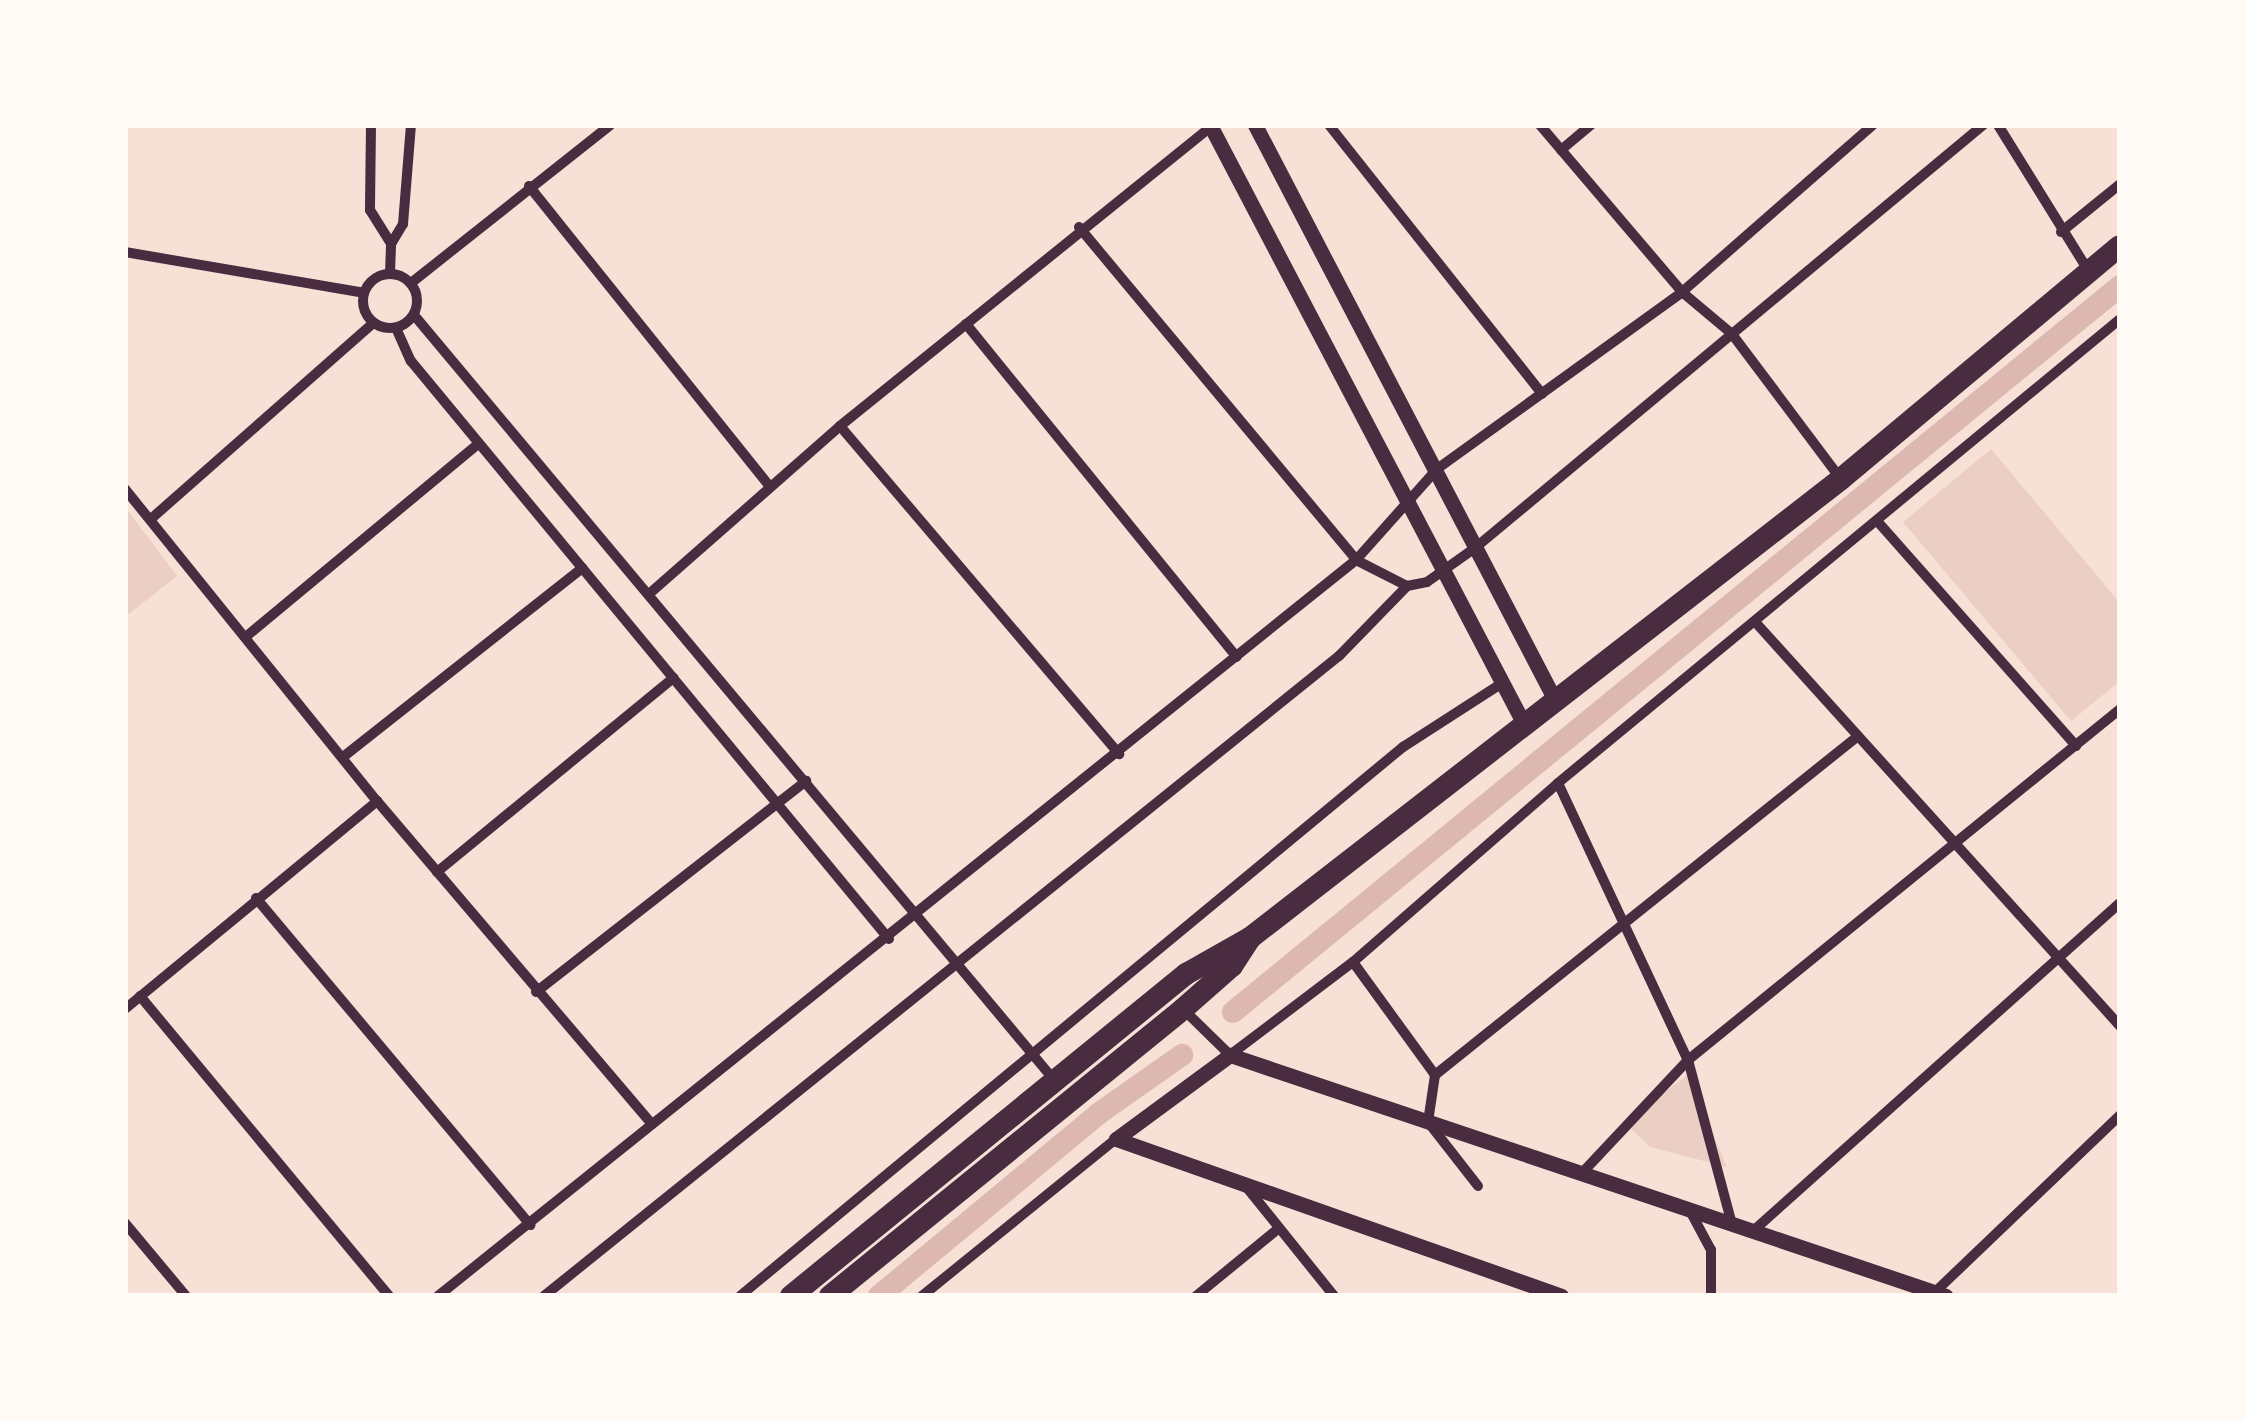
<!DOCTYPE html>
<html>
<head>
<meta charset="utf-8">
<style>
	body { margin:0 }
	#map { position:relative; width:2245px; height:1421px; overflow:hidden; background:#f7e1d7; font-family:Georgia,serif }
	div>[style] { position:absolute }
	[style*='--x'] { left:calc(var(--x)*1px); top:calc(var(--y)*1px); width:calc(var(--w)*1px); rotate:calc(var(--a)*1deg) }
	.green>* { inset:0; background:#ebcfc5 }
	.canal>* { height:22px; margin:-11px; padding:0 11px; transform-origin:11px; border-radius:11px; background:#dcb8b0 }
	.minor>* { height:10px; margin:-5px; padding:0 5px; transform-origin:5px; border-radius:5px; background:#4a2c40 }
	.minor>.ring { margin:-5px; padding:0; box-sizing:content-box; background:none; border:10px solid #4a2c40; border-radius:50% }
	.tertiary>* { height:15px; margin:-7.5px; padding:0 7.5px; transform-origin:7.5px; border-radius:7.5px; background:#4a2c40 }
	.trunk>* { height:22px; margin:-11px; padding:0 11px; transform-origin:11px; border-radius:11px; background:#4a2c40 }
	span { translate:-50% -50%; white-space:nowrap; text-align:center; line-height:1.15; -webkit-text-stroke:8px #fffaf5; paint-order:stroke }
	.frame { position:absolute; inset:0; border:128px solid #fffaf5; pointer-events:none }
</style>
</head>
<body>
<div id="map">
	<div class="green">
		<div style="clip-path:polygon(1991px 449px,2120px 603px,2120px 681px,2071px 721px,1903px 522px)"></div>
		<div style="clip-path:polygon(125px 507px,177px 576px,125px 617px)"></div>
		<div style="clip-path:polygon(1687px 1075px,1727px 1167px,1650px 1147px,1631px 1129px,1644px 1108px)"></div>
	</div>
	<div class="canal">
		<div style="--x:1233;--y:1012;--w:1146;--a:-39.3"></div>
		<div style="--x:879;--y:1296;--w:285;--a:-39.7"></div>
		<div style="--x:1098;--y:1114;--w:103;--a:-35.1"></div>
	</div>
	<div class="minor">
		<div style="--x:371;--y:125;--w:85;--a:90.7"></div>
		<div style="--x:370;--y:210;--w:40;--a:58"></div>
		<div style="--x:1329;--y:125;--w:343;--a:51.6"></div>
		<div style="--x:1540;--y:125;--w:219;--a:49.6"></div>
		<div style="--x:1682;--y:292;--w:65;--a:40"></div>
		<div style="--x:1732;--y:334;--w:180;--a:53.1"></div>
		<div style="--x:1998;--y:125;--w:171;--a:58.2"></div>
		<div style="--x:1561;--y:150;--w:39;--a:-40"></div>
		<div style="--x:529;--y:186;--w:384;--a:51.3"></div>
		<div style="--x:1079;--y:227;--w:433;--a:50.2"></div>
		<div style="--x:1356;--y:560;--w:57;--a:27"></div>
		<div style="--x:1407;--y:586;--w:20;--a:-11"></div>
		<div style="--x:1427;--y:582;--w:59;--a:-35.3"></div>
		<div style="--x:1475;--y:548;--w:661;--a:-39.78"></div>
		<div style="--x:2061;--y:232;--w:76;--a:-39.1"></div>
		<div style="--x:391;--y:244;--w:23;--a:-59"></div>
		<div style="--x:403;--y:224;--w:99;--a:-85.4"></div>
		<div style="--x:125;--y:252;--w:242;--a:9.7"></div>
		<div class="ring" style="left:363px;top:274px;width:44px;height:44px"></div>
		<div style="--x:390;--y:274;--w:30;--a:-88"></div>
		<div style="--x:411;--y:283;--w:254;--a:-38.4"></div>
		<div style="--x:414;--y:315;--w:997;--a:50.08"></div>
		<div style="--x:966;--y:324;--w:429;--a:50.9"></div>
		<div style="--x:396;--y:328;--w:36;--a:66"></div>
		<div style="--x:411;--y:361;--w:750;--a:50.41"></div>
		<div style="--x:840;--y:426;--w:431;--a:49.6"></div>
		<div style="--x:125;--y:489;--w:401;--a:51.1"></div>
		<div style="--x:377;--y:801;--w:424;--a:49.6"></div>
		<div style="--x:152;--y:518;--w:295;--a:-41.4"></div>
		<div style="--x:1878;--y:522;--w:299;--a:48.5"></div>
		<div style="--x:649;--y:594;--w:254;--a:-41.3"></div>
		<div style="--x:840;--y:426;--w:476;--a:-38.9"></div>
		<div style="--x:1757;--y:624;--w:542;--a:47.92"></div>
		<div style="--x:248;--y:635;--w:300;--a:-39.7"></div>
		<div style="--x:343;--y:757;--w:305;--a:-38.3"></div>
		<div style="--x:1558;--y:783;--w:306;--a:64.9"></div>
		<div style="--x:1688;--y:1060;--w:170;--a:75"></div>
		<div style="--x:437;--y:872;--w:306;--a:-39.4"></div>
		<div style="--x:256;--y:898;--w:427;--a:50"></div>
		<div style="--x:1353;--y:962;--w:140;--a:54"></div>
		<div style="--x:536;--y:992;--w:343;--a:-38"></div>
		<div style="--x:140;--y:996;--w:390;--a:50.3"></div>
		<div style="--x:125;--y:1009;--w:327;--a:-39.5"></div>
		<div style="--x:1183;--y:1009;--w:66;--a:44.4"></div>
		<div style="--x:1230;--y:1055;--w:154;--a:-37.1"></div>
		<div style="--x:1353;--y:962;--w:272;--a:-41.1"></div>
		<div style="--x:1558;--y:783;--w:729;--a:-39.54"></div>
		<div style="--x:1582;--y:1173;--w:155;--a:-46.8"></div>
		<div style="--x:1688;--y:1060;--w:557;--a:-39.09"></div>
		<div style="--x:1244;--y:1184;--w:144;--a:51.2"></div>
		<div style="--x:1478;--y:1186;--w:81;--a:-128"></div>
		<div style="--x:1428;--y:1122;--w:48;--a:-81.5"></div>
		<div style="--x:1435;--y:1075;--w:542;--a:-38.71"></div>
		<div style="--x:1689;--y:1209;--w:47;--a:61.8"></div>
		<div style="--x:1711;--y:1250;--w:46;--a:90"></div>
		<div style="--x:125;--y:1223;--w:95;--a:50.1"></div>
		<div style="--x:1753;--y:1231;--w:492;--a:-41.8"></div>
		<div style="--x:1935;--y:1292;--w:256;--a:-43.7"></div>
		<div style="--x:438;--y:1296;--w:1177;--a:-38.72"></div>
		<div style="--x:1356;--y:560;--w:122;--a:-48.3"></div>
		<div style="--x:1437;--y:469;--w:302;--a:-35.8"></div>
		<div style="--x:1682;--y:292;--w:254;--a:-41.2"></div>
		<div style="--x:544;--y:1296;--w:1021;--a:-38.84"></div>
		<div style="--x:1339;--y:656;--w:98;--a:-45.8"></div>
		<div style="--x:740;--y:1296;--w:861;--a:-39.63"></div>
		<div style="--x:1403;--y:747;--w:120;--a:-32.8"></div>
		<div style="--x:922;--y:1296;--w:250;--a:-39"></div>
		<div style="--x:1196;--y:1296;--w:106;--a:-39.3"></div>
	</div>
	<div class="tertiary">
		<div style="--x:1210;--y:125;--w:679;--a:62.34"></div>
		<div style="--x:1255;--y:125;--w:649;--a:62.45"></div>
		<div style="--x:1116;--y:1139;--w:142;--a:-36.4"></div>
		<div style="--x:1230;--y:1055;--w:755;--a:18.6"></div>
		<div style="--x:1116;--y:1139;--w:472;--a:19.4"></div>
	</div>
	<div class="trunk">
		<div style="--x:791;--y:1296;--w:510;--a:-39.19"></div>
		<div style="--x:1186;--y:974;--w:73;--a:-29.4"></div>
		<div style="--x:1250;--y:938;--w:748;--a:-37.83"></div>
		<div style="--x:1841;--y:479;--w:363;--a:-39.9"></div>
		<div style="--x:830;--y:1296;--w:455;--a:-39.1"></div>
		<div style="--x:1183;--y:1009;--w:65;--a:-41.3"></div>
		<div style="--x:1232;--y:966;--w:33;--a:-57"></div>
	</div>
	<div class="frame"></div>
</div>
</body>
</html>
